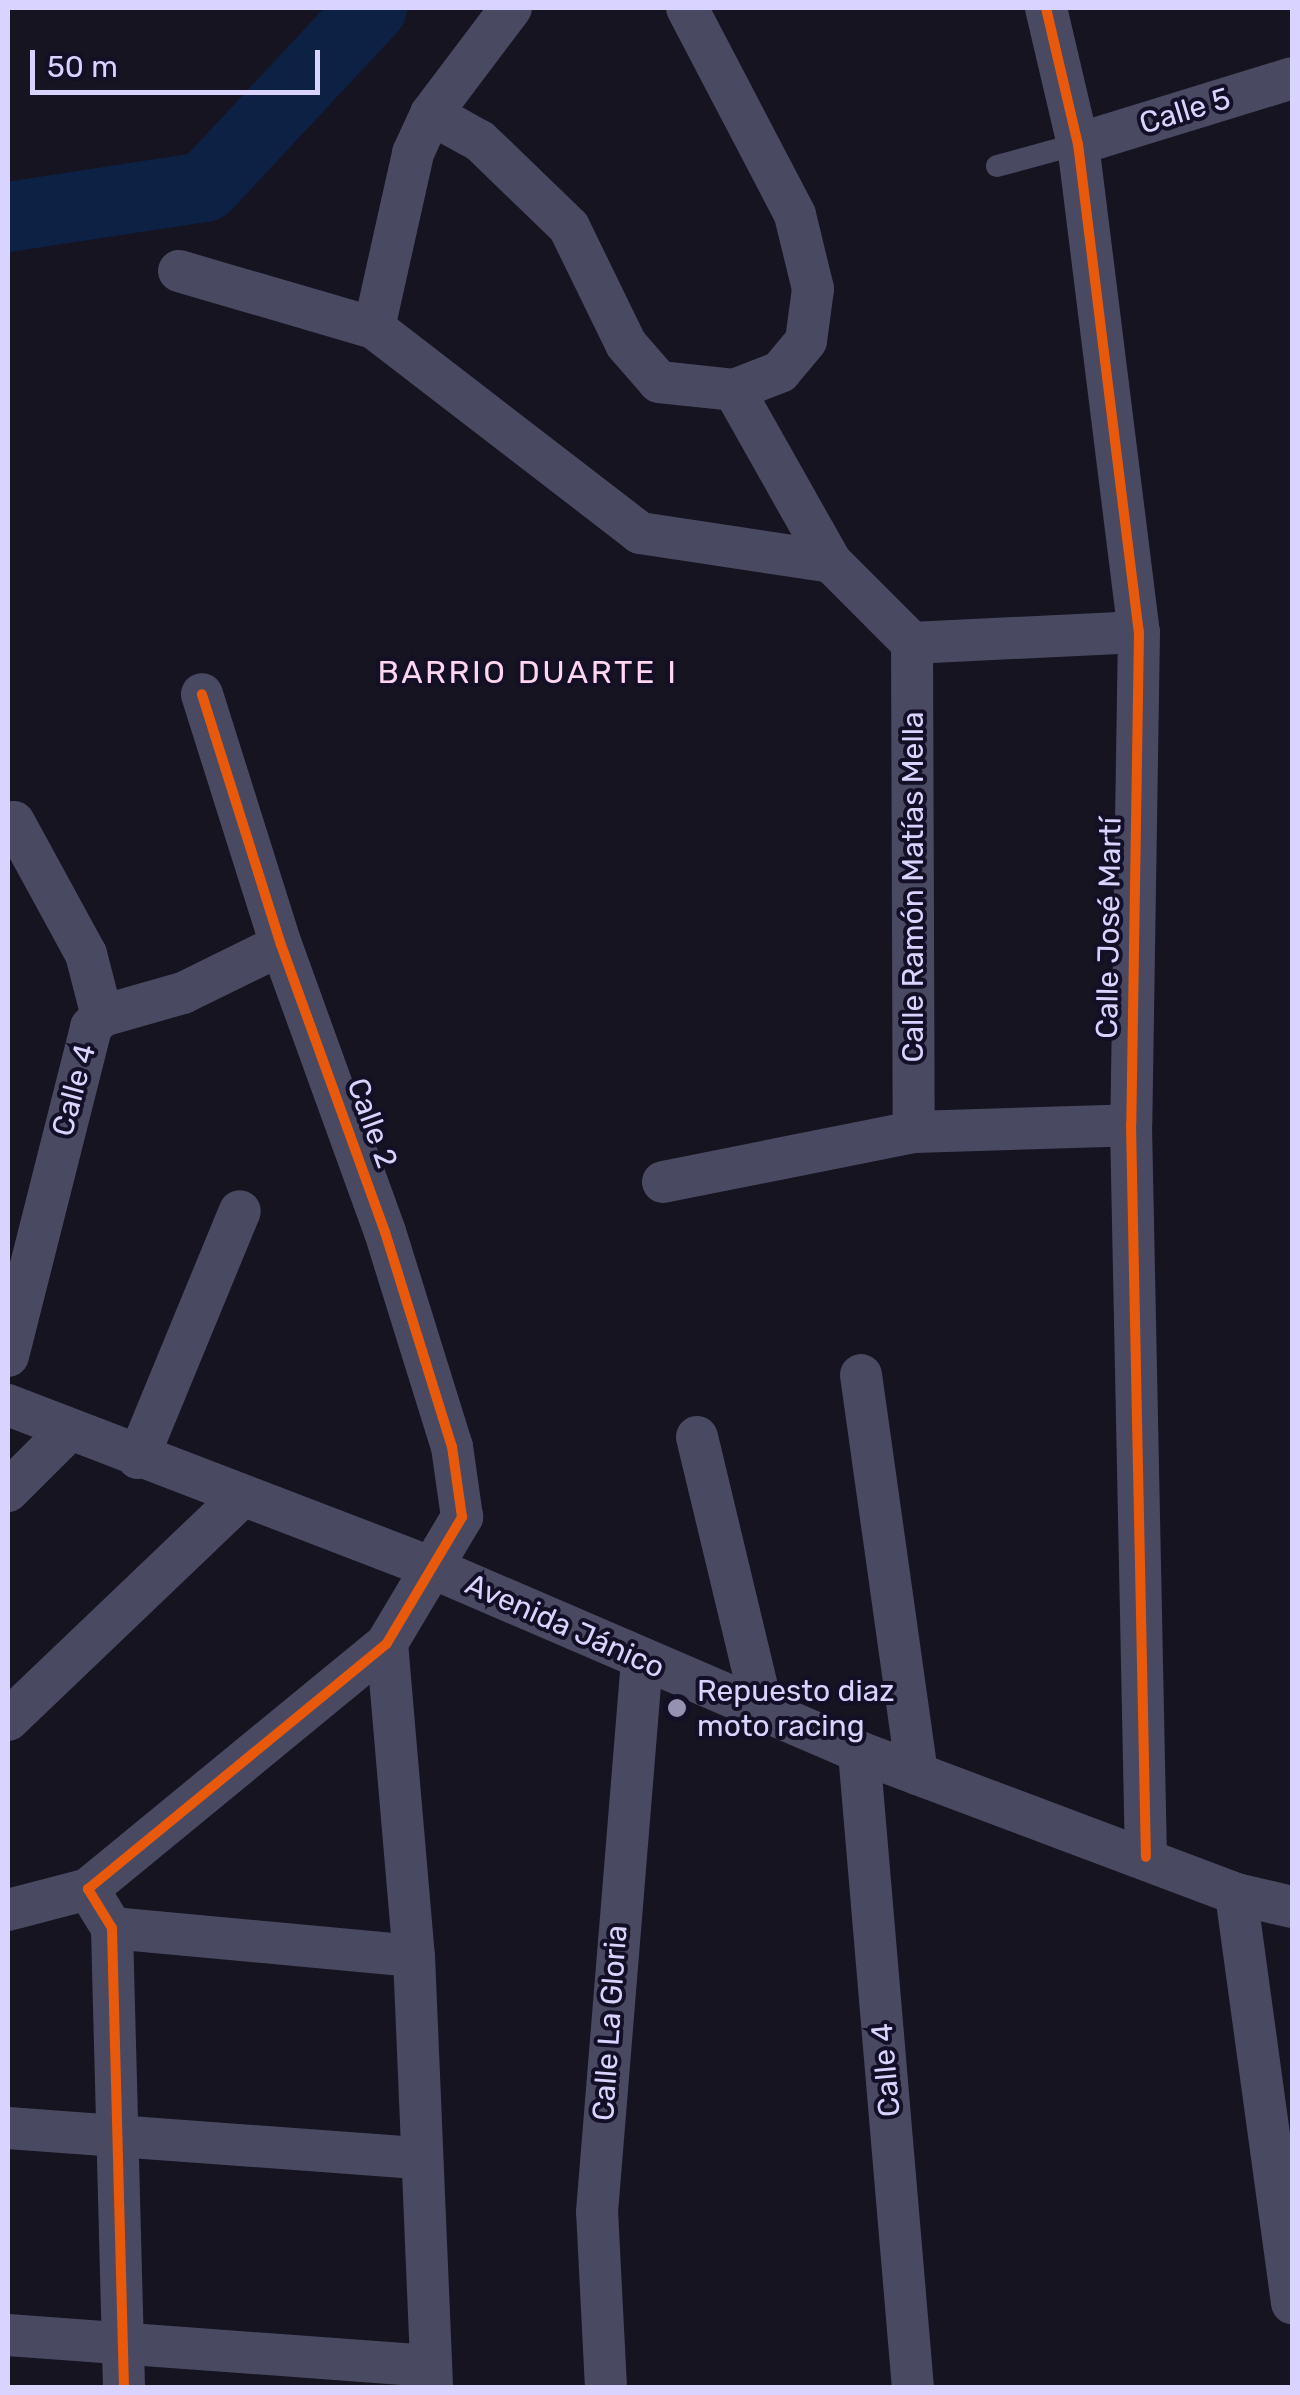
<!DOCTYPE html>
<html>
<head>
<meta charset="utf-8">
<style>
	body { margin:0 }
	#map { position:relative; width:1300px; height:2395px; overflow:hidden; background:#161421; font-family:Rubik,sans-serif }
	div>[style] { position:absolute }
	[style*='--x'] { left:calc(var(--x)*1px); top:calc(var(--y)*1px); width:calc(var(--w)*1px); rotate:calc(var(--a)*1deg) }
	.river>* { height:70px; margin:-35px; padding:0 35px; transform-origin:35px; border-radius:35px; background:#0d2144 }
	.lane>* { height:22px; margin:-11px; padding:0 11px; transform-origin:11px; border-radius:11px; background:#4a4962 }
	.street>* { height:42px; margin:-21px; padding:0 21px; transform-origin:21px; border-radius:21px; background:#4a4962 }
	.cycleway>* { height:10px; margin:-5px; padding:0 5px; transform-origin:5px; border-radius:5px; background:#e8590c }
	.dots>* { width:28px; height:28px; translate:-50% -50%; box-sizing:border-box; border:5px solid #130f26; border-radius:50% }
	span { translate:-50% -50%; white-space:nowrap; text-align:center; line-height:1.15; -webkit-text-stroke:8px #130f26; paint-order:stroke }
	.street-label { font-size:30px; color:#d9d4ff }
	.poi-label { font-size:30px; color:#d9d4ff }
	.left { translate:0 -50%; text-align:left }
	.neighbourhood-label { font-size:32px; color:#ffd6f0; letter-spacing:2.5px }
	.frame { position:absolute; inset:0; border:10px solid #d9d4ff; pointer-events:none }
	.scale { position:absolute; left:30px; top:50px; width:290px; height:45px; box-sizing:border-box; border:5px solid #d9d4ff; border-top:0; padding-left:12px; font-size:30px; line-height:35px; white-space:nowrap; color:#d9d4ff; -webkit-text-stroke:8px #130f26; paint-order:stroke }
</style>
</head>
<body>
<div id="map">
	<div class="river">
		<div style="--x:8;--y:217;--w:199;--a:-8.7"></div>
		<div style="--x:205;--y:187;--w:245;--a:-47"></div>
	</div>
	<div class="lane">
		<div style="--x:997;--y:166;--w:84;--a:-15.2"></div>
	</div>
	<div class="street">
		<div style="--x:687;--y:8;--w:233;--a:62.4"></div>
		<div style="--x:795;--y:215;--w:76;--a:76.3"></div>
		<div style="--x:813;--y:289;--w:52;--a:97.7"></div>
		<div style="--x:806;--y:341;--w:40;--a:130"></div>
		<div style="--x:780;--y:372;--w:49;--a:158.6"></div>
		<div style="--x:1046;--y:8;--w:140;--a:76.8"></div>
		<div style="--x:1078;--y:144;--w:492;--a:82.9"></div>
		<div style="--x:1139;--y:632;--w:493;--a:90.9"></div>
		<div style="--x:1131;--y:1125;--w:732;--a:88.83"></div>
		<div style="--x:431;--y:114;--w:56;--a:28.9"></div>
		<div style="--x:480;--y:141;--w:124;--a:44"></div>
		<div style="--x:569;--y:227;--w:130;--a:64"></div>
		<div style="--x:626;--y:344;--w:50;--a:49"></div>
		<div style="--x:659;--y:382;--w:75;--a:6.1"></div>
		<div style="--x:734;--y:390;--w:197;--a:60.6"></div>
		<div style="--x:831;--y:562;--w:115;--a:45"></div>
		<div style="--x:912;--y:643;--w:227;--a:-2.8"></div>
		<div style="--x:1078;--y:144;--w:224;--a:-17.1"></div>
		<div style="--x:179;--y:271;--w:203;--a:16.3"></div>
		<div style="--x:374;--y:328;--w:336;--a:37.6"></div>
		<div style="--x:640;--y:533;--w:193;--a:8.6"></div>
		<div style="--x:374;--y:328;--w:179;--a:-77.4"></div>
		<div style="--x:413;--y:153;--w:43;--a:-65.2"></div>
		<div style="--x:431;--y:114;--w:133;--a:-53"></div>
		<div style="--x:912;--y:643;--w:489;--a:89.8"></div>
		<div style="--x:14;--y:822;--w:150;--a:61.4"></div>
		<div style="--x:86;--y:954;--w:64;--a:75.5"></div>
		<div style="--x:663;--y:1182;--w:256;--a:-11.3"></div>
		<div style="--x:914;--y:1132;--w:217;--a:-1.8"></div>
		<div style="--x:8;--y:1356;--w:339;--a:-75.8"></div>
		<div style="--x:91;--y:1027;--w:16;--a:-45"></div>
		<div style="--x:102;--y:1016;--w:84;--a:-15.9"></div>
		<div style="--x:183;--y:993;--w:109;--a:-26.1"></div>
		<div style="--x:861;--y:1375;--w:403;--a:82"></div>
		<div style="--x:8;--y:1405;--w:457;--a:21"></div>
		<div style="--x:435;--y:1569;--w:462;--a:23.3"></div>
		<div style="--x:859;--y:1752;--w:403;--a:20.6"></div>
		<div style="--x:1236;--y:1894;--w:57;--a:13.1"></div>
		<div style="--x:697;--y:1437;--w:283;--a:76.5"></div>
		<div style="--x:138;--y:1458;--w:267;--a:-67.6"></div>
		<div style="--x:8;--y:1491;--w:83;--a:-45"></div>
		<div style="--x:387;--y:1643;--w:314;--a:85.1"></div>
		<div style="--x:414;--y:1956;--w:432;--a:87.6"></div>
		<div style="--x:8;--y:1720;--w:324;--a:-43.7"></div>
		<div style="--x:859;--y:1752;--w:638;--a:85.15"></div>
		<div style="--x:1236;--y:1894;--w:413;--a:82.2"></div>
		<div style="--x:8;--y:1910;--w:83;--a:-14.7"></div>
		<div style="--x:112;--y:1928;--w:303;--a:5.3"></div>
		<div style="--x:8;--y:2128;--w:413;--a:4.2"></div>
		<div style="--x:8;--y:2335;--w:423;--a:4.2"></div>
		<div style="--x:124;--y:2388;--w:460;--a:-91.5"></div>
		<div style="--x:112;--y:1928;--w:46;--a:-121.6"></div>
		<div style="--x:88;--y:1889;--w:387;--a:-39.4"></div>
		<div style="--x:387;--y:1643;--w:147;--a:-59.2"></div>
		<div style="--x:462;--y:1517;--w:71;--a:-98.1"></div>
		<div style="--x:452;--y:1447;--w:225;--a:-107.3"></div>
		<div style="--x:385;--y:1232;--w:305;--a:-109.9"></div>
		<div style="--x:281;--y:945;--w:263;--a:-107.5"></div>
		<div style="--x:606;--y:2388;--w:176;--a:-92.9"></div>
		<div style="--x:597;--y:2212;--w:554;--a:-85.34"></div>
	</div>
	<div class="cycleway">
		<div style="--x:1046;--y:8;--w:140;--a:76.8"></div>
		<div style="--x:1078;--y:144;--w:492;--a:82.9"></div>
		<div style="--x:1139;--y:632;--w:493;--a:90.9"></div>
		<div style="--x:1131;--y:1125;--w:732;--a:88.83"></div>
		<div style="--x:124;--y:2388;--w:460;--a:-91.5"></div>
		<div style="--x:112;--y:1928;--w:46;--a:-121.6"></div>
		<div style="--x:88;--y:1889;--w:387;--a:-39.4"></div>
		<div style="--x:387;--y:1643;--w:147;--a:-59.2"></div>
		<div style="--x:462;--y:1517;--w:71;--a:-98.1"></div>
		<div style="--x:452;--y:1447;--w:225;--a:-107.3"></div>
		<div style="--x:385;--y:1232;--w:305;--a:-109.9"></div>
		<div style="--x:281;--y:945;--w:263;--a:-107.5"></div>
	</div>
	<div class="dots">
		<div style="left:677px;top:1708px;background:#9591b1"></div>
	</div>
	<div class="street-label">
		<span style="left:1185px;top:111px;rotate:-17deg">Calle 5</span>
		<span style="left:913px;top:887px;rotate:-90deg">Calle Ramón Matías Mella</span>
		<span style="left:1109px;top:928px;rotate:-89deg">Calle José Martí</span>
		<span style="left:74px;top:1090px;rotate:-75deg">Calle 4</span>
		<span style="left:372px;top:1123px;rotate:70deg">Calle 2</span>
		<span style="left:565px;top:1626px;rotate:24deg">Avenida Jánico</span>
		<span style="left:610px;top:2023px;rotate:-86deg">Calle La Gloria</span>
		<span style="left:886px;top:2070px;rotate:-95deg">Calle 4</span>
	</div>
	<div class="poi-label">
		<span class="left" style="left:697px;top:1708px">Repuesto diaz<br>moto racing</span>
	</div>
	<div class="neighbourhood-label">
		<span style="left:528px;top:672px">BARRIO DUARTE I</span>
	</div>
	<div class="frame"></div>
	<div class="scale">50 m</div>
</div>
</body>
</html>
